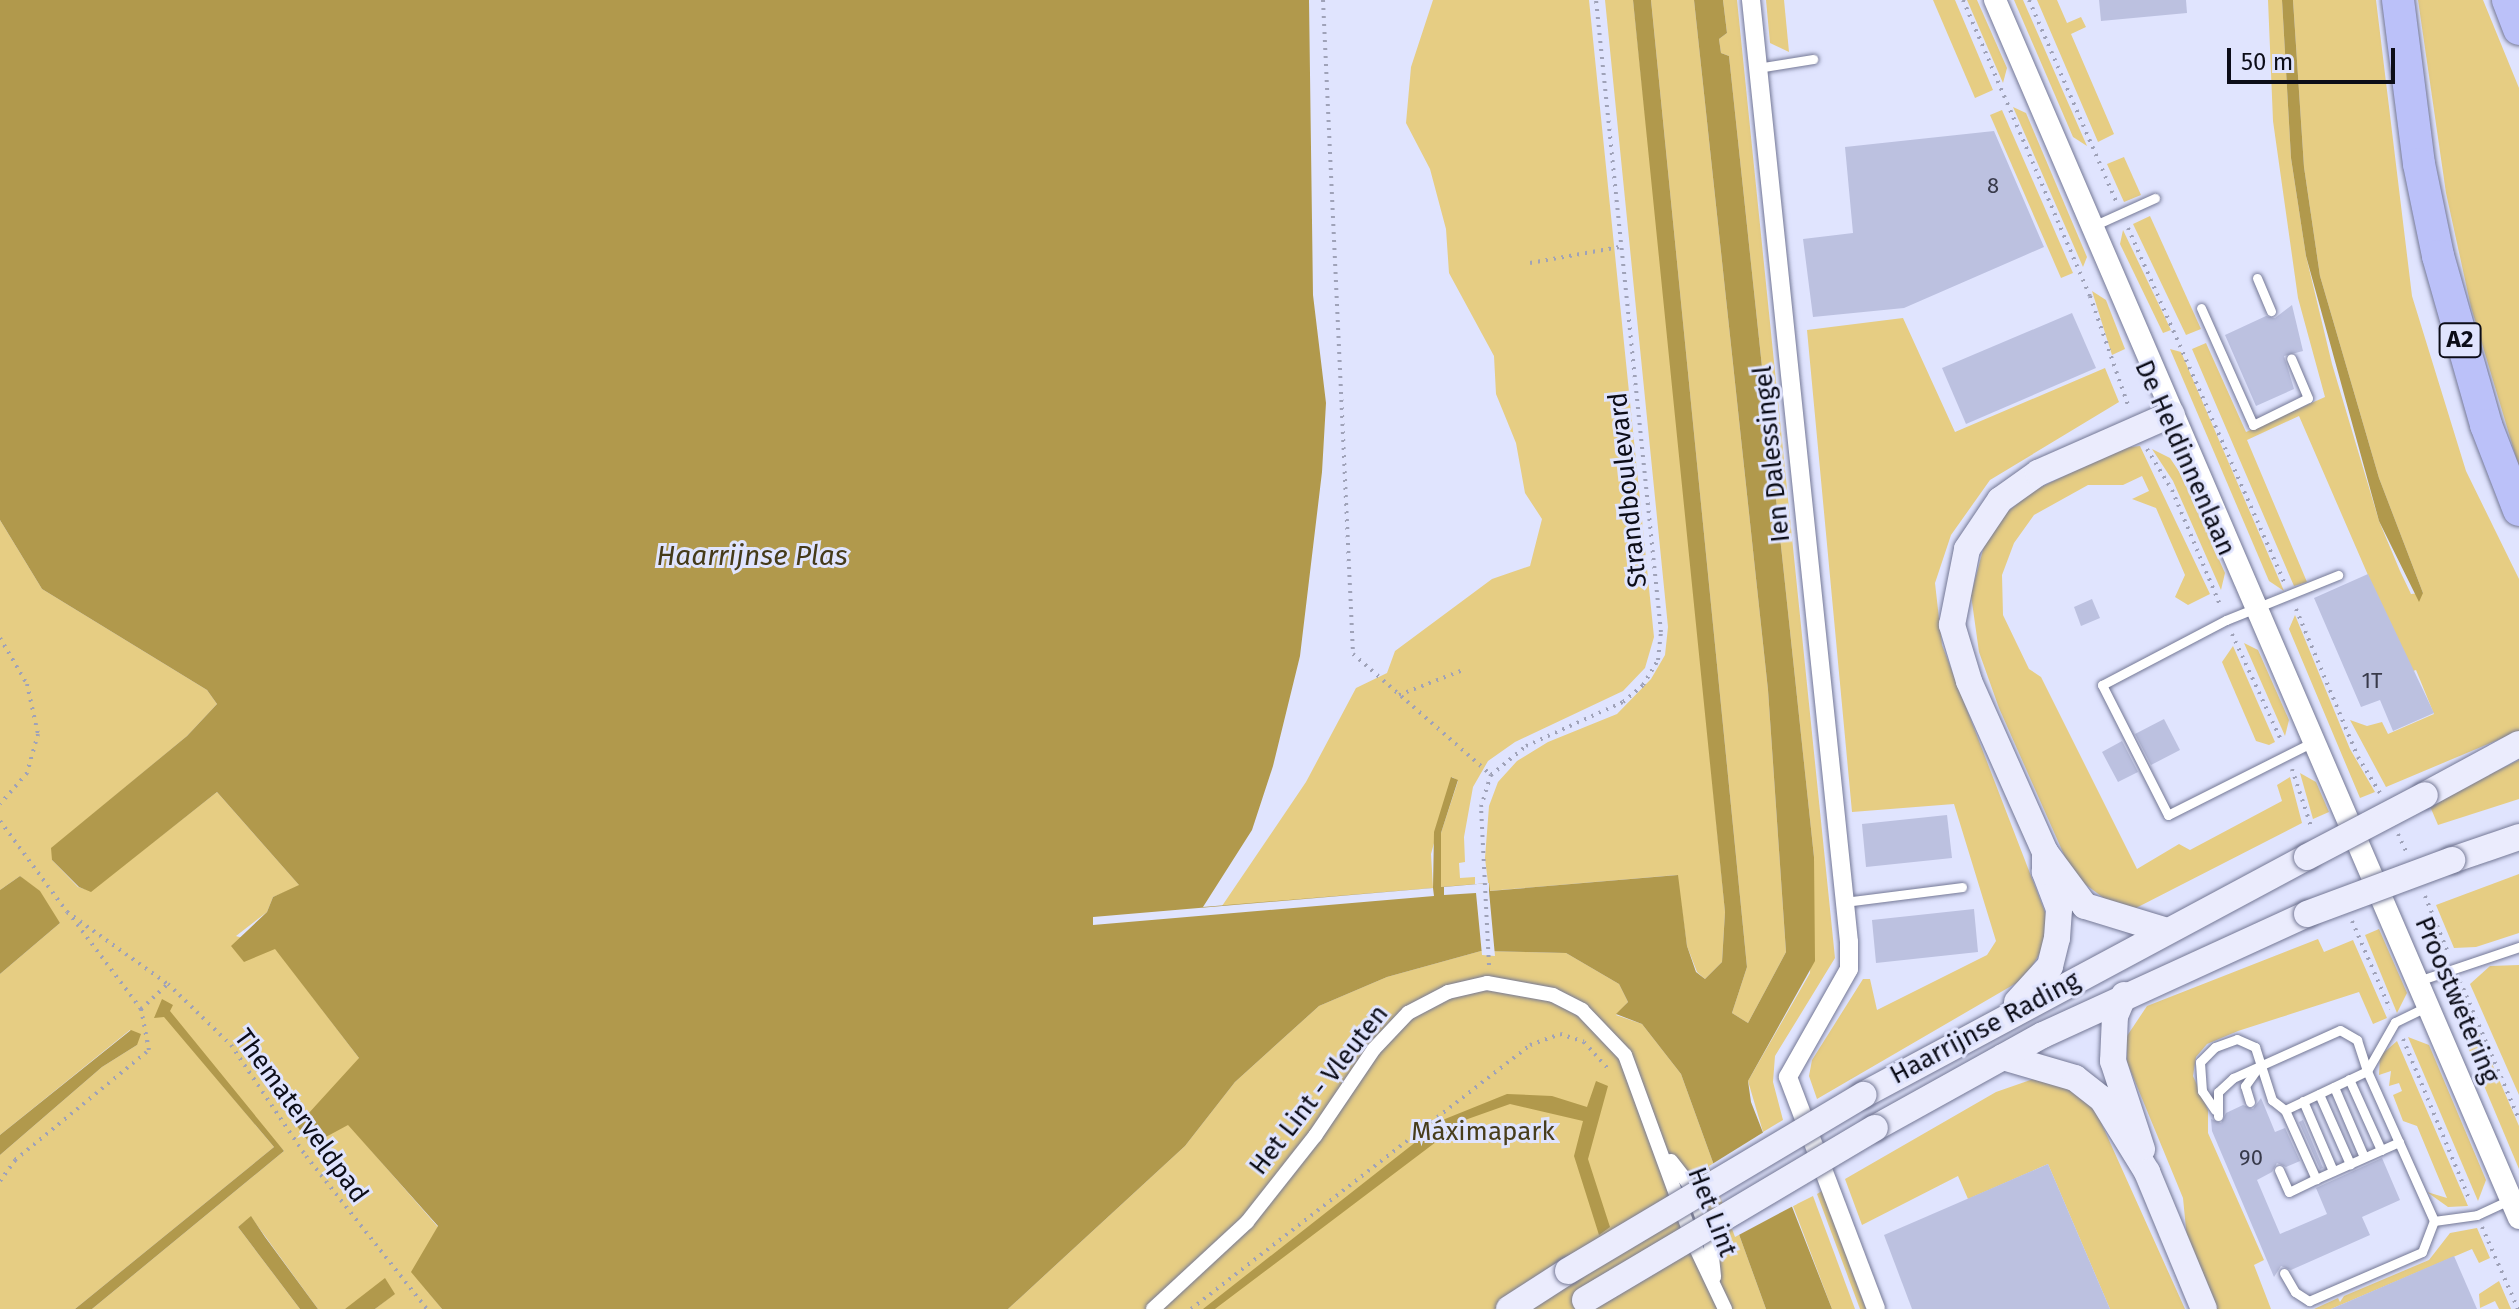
<!DOCTYPE html>
<html>
<head>
<meta charset="utf-8">
<style>
	body { margin:0 }
	#map { position:relative; width:2519px; height:1309px; overflow:hidden; background:#e0e4fe; font-family:"Fira Sans",sans-serif }
	div>[style] { position:absolute }
	[style*='--x'] { left:calc(var(--x)*1px); top:calc(var(--y)*1px); width:calc(var(--w)*1px); rotate:calc(var(--a)*1deg) }
	.green>* { inset:0; background:#e6cd83 }
	.water>* { inset:0; background:#b1994c }
	.pier>* { inset:0; background:#e0e4fe }
	.building>* { inset:0; background:#bcc1e0 }
	.path>* { height:4px; margin-top:-2px; transform-origin:0; background:repeating-linear-gradient(90deg,#9fa2b8 0 2px,transparent 0 8px) }
	.roads { filter:drop-shadow(0 0 2px #747895) drop-shadow(0 0 2px #747895) }
	.service>* { height:9px; margin:-4.5px; padding:0 4.5px; transform-origin:4.5px; border-radius:4.5px; background:#fff }
	.pedestrian>* { height:14px; margin:-7px; padding:0 7px; transform-origin:7px; border-radius:7px; background:#fff }
	.minor>* { height:18px; margin:-9px; padding:0 9px; transform-origin:9px; border-radius:9px; background:#fff }
	.tertiary>* { height:22px; margin:-11px; padding:0 11px; transform-origin:11px; border-radius:11px; background:#fff }
	.secondary>* { height:26px; margin:-13px; padding:0 13px; transform-origin:13px; border-radius:13px; background:#ebecfd }
	.motorway>* { height:32px; margin:-16px; padding:0 16px; transform-origin:16px; border-radius:16px; background:#bbc1f9 }
	.bridges { filter:drop-shadow(0 0 2px #747895) drop-shadow(0 0 2px #747895) }
	.secondary-bridge>* { height:26px; margin:-13px; padding:0 13px; transform-origin:13px; border-radius:13px; background:#ebecfd }
	span { translate:-50% -50%; white-space:nowrap; text-align:center; line-height:1.15; -webkit-text-stroke:6px #e0e4fe; paint-order:stroke }
	.number-label { font-size:22px; color:#383a4a }
	.number-label span { -webkit-text-stroke-width:0 }
	.shield-label span { padding:2px 6px; background:#e0e4fe; border:2px solid; border-radius:6px; -webkit-text-stroke-width:0 }
	.shield-label { font-size:24px; color:#0c0d18; font-weight:700 }
	.street-label { font-size:26px; color:#0c0d18 }
	.park-label { font-size:26px; color:#483d1b }
	.water-label { font-size:28px; color:#453a19; font-style:italic }
	.scale { position:absolute; left:2227px; top:48px; width:168px; height:36px; box-sizing:border-box; border:4px solid #0c0d18; border-top:0; padding-left:10px; font-size:24px; line-height:28px; white-space:nowrap; color:#0c0d18; -webkit-text-stroke:6px #e0e4fe; paint-order:stroke }
</style>
</head>
<body>
<div id="map">
	<div class="green">
		<div style="clip-path:polygon(1433px 0,1589px 0,1654px 637px,1645px 668px,1623px 691px,1515px 742px,1488px 761px,1473px 787px,1464px 837px,1465px 862px,1459px 863px,1460px 878px,1475px 877px,1475px 885px,1440px 887px,1441px 833px,1458px 781px,1452px 777px,1431px 854px,1433px 888px,1222px 906px,1306px 782px,1356px 688px,1387px 673px,1395px 651px,1492px 579px,1530px 566px,1542px 519px,1525px 493px,1516px 443px,1496px 394px,1494px 356px,1449px 273px,1446px 229px,1430px 169px,1406px 123px,1411px 67px)"></div>
		<div style="clip-path:polygon(1605px 0,1633px 0,1677px 413px,1725px 912px,1722px 962px,1705px 979px,1697px 972px,1687px 946px,1677px 875px,1489px 891px,1485px 858px,1489px 806px,1498px 782px,1517px 761px,1548px 742px,1617px 714px,1651px 679px,1665px 655px,1668px 627px)"></div>
		<div style="clip-path:polygon(1651px 0,1694px 0,1768px 690px,1786px 952px,1748px 1023px,1732px 1013px,1747px 967px)"></div>
		<div style="clip-path:polygon(1723px 0,1737px 0,1835px 958px,1775px 1056px,1773px 1082px,1783px 1120px,1763px 1132px,1748px 1081px,1810px 973px,1814px 857px,1729px 56px,1721px 53px,1719px 39px,1727px 33px)"></div>
		<div style="clip-path:polygon(1766px 0,1784px 0,1789px 52px,1770px 43px)"></div>
		<div style="clip-path:polygon(1933px 0,1955px 0,1993px 90px,1975px 98px)"></div>
		<div style="clip-path:polygon(1967px 0,1977px 0,2007px 68px,2003px 83px)"></div>
		<div style="clip-path:polygon(2014px 0,2023px 0,2087px 146px,2073px 137px)"></div>
		<div style="clip-path:polygon(2037px 0,2057px 0,2067px 23px,2081px 17px,2086px 27px,2071px 34px,2114px 134px,2098px 142px)"></div>
		<div style="clip-path:polygon(2268px 0,2282px 0,2291px 158px,2306px 256px,2332px 364px,2379px 521px,2400px 571px,2411px 594px,2423px 593px,2379px 478px,2320px 276px,2304px 167px,2293px 0,2376px 0,2412px 296px,2466px 471px,2519px 579px,2519px 731px,2386px 787px,2350px 720px,2367px 726px,2382px 722px,2388px 734px,2434px 714px,2416px 670px,2410px 672px,2299px 416px,2247px 440px,2307px 582px,2294px 586px,2192px 349px,2206px 343px,2246px 432px,2325px 397px,2298px 298px,2273px 121px)"></div>
		<div style="clip-path:polygon(2418px 0,2483px 0,2519px 88px,2519px 467px,2471px 307px,2446px 193px)"></div>
		<div style="clip-path:polygon(2013px 107px,2026px 113px,2087px 257px,2083px 267px)"></div>
		<div style="clip-path:polygon(2002px 110px,2073px 273px,2061px 278px,1990px 115px)"></div>
		<div style="clip-path:polygon(2124px 157px,2141px 195px,2124px 202px,2107px 164px)"></div>
		<div style="clip-path:polygon(2150px 216px,2201px 329px,2186px 335px,2133px 224px)"></div>
		<div style="clip-path:polygon(2123px 230px,2171px 330px,2163px 333px,2120px 244px)"></div>
		<div style="clip-path:polygon(2092px 291px,2106px 300px,2125px 349px,2112px 355px)"></div>
		<div style="clip-path:polygon(1903px 318px,1955px 432px,2105px 368px,2119px 402px,1990px 480px,1951px 535px,1935px 583px,1942px 645px,2048px 920px,2043px 948px,2025px 978px,1817px 1099px,1809px 1076px,1812px 1060px,1863px 979px,1870px 979px,1877px 1010px,1987px 955px,1996px 941px,1954px 804px,1852px 812px,1807px 330px)"></div>
		<div style="clip-path:polygon(2170px 349px,2181px 352px,2284px 591px,2269px 581px)"></div>
		<div style="clip-path:polygon(2140px 446px,2210px 594px,2188px 605px,2175px 597px,2185px 575px,2156px 508px,2132px 499px,2149px 491px,2142px 476px,2123px 485px,2088px 485px,2034px 515px,2014px 543px,2002px 575px,2003px 615px,2029px 669px,2041px 677px,2137px 869px,2179px 844px,2190px 850px,2282px 801px,2277px 785px,2290px 777px,2302px 823px,2136px 908px,2109px 902px,2073px 875px,1999px 708px,1979px 652px,1971px 595px,1984px 546px,2006px 513px,2033px 491px,2122px 448px)"></div>
		<div style="clip-path:polygon(2152px 449px,2170px 458px,2180px 473px,2225px 573px,2221px 590px,2173px 481px)"></div>
		<div style="clip-path:polygon(0 520px,42px 589px,207px 690px,217px 704px,187px 736px,52px 848px,52px 860px,78px 887px,91px 891px,217px 792px,300px 886px,273px 897px,267px 912px,236px 936px,275px 948px,359px 1058px,348px 1124px,438px 1227px,412px 1272px,442px 1309px,375px 1309px,394px 1294px,345px 1309px,318px 1309px,251px 1217px,238px 1227px,300px 1309px,92px 1309px,284px 1151px,164px 1016px,274px 1147px,75px 1309px,0 1309px,0 1155px,102px 1067px,137px 1045px,130px 1030px,0 1135px,0 974px,60px 923px,20px 876px,0 890px)"></div>
		<div style="clip-path:polygon(2295px 615px,2350px 749px,2375px 792px,2360px 798px,2289px 629px)"></div>
		<div style="clip-path:polygon(2244px 643px,2258px 650px,2289px 720px,2285px 736px)"></div>
		<div style="clip-path:polygon(2233px 646px,2275px 742px,2269px 745px,2256px 741px,2222px 662px)"></div>
		<div style="clip-path:polygon(2519px 760px,2519px 799px,2438px 825px,2429px 804px)"></div>
		<div style="clip-path:polygon(2300px 773px,2316px 782px,2329px 812px,2313px 819px)"></div>
		<div style="clip-path:polygon(2519px 874px,2519px 933px,2476px 947px,2454px 948px,2436px 905px)"></div>
		<div style="clip-path:polygon(2379px 929px,2407px 993px,2397px 1013px,2365px 935px)"></div>
		<div style="clip-path:polygon(2318px 939px,2324px 952px,2353px 940px,2387px 1018px,2373px 1024px,2359px 992px,2238px 1031px,2207px 1044px,2196px 1057px,2193px 1076px,2208px 1110px,2208px 1133px,2264px 1260px,2254px 1265px,2271px 1309px,2217px 1309px,2187px 1239px,2183px 1198px,2127px 1062px,2127px 1036px,2147px 1006px)"></div>
		<div style="clip-path:polygon(1481px 951px,1566px 953px,1619px 984px,1628px 1002px,1616px 1015px,1642px 1024px,1681px 1074px,1766px 1309px,1008px 1309px,1185px 1146px,1235px 1082px,1319px 1006px,1387px 977px)"></div>
		<div style="clip-path:polygon(2519px 965px,2519px 1095px,2470px 984px,2490px 966px)"></div>
		<div style="clip-path:polygon(2463px 996px,2519px 1126px,2519px 1169px,2461px 1031px)"></div>
		<div style="clip-path:polygon(2408px 1037px,2429px 1045px,2486px 1180px,2478px 1201px)"></div>
		<div style="clip-path:polygon(2397px 1041px,2468px 1206px,2448px 1207px,2427px 1192px,2447px 1198px,2417px 1126px,2403px 1121px,2393px 1095px,2402px 1091px,2399px 1083px,2389px 1086px,2391px 1071px,2379px 1075px,2380px 1056px)"></div>
		<div style="clip-path:polygon(2039px 1077px,2090px 1098px,2185px 1309px,2110px 1309px,2048px 1164px,1968px 1199px,1958px 1176px,1862px 1225px,1845px 1179px,1996px 1092px)"></div>
		<div style="clip-path:polygon(1822px 1191px,1866px 1309px,1860px 1309px,1817px 1194px)"></div>
		<div style="clip-path:polygon(1813px 1196px,1855px 1309px,1832px 1309px,1793px 1206px)"></div>
		<div style="clip-path:polygon(2477px 1228px,2490px 1258px,2479px 1263px,2472px 1249px,2331px 1309px,2314px 1309px,2338px 1298px,2340px 1302px,2344px 1296px,2429px 1260px,2450px 1233px)"></div>
		<div style="clip-path:polygon(2499px 1281px,2511px 1309px,2499px 1309px,2495px 1301px,2480px 1308px,2479px 1294px)"></div>
	</div>
	<div class="water">
		<div style="clip-path:polygon(0 0,1309px 0,1313px 295px,1326px 403px,1322px 472px,1300px 656px,1273px 766px,1252px 830px,1203px 907px,1433px 888px,1434px 832px,1451px 777px,1458px 780px,1441px 833px,1441px 887px,1489px 883px,1490px 891px,1678px 875px,1687px 946px,1696px 972px,1705px 979px,1722px 962px,1725px 912px,1633px 0,1651px 0,1747px 967px,1732px 1013px,1748px 1023px,1786px 952px,1768px 690px,1694px 0,1723px 0,1727px 33px,1719px 39px,1721px 53px,1729px 56px,1814px 857px,1815px 961px,1748px 1081px,1751px 1102px,1832px 1309px,1766px 1309px,1681px 1074px,1642px 1024px,1616px 1014px,1628px 1002px,1619px 984px,1566px 953px,1481px 951px,1387px 977px,1319px 1006px,1235px 1082px,1185px 1146px,1008px 1309px,442px 1309px,411px 1272px,438px 1226px,348px 1125px,311px 1145px,297px 1126px,359px 1058px,275px 949px,244px 962px,231px 946px,267px 912px,273px 897px,299px 885px,217px 792px,91px 892px,79px 887px,52px 860px,51px 848px,187px 736px,217px 704px,207px 690px,42px 589px,0 520px)"></div>
		<div style="clip-path:polygon(2282px 0,2293px 0,2304px 167px,2320px 276px,2379px 478px,2423px 593px,2419px 602px,2379px 521px,2306px 256px,2291px 158px)"></div>
		<div style="clip-path:polygon(20px 876px,40px 891px,60px 923px,0 974px,0 890px)"></div>
		<div style="clip-path:polygon(162px 999px,173px 1005px,170px 1011px,284px 1151px,92px 1309px,75px 1309px,274px 1147px,164px 1017px,154px 1018px)"></div>
		<div style="clip-path:polygon(131px 1030px,141px 1034px,137px 1045px,102px 1067px,0 1155px,0 1135px)"></div>
		<div style="clip-path:polygon(1596px 1081px,1608px 1086px,1588px 1159px,1610px 1227px,1599px 1235px,1574px 1156px,1583px 1121px,1510px 1104px,1465px 1120px,1215px 1309px,1203px 1309px,1445px 1119px,1507px 1094px,1552px 1096px,1587px 1107px)"></div>
		<div style="clip-path:polygon(251px 1216px,265px 1237px,318px 1309px,300px 1309px,238px 1227px)"></div>
		<div style="clip-path:polygon(385px 1278px,395px 1294px,375px 1309px,345px 1309px)"></div>
	</div>
	<div class="pier">
		<div style="clip-path:polygon(1489px 883px,1489px 891px,1495px 956px,1482px 955px,1476px 893px,1444px 895px,1444px 887px)"></div>
		<div style="clip-path:polygon(1433px 888px,1434px 896px,1093px 925px,1093px 917px)"></div>
		<div style="clip-path:polygon(1767px 1130px,1797px 1204px,1735px 1237px,1709px 1166px)"></div>
	</div>
	<div class="building">
		<div style="clip-path:polygon(2099px 0,2186px 0,2187px 13px,2101px 21px)"></div>
		<div style="clip-path:polygon(1994px 131px,2044px 247px,1904px 308px,1813px 317px,1803px 239px,1853px 233px,1845px 147px)"></div>
		<div style="clip-path:polygon(2292px 305px,2303px 351px,2284px 356px,2294px 389px,2256px 406px,2225px 335px,2266px 316px,2275px 318px)"></div>
		<div style="clip-path:polygon(2072px 313px,2096px 368px,1966px 424px,1942px 368px)"></div>
		<div style="clip-path:polygon(2368px 574px,2434px 713px,2393px 731px,2380px 700px,2361px 707px,2314px 598px)"></div>
		<div style="clip-path:polygon(2092px 599px,2100px 618px,2081px 626px,2074px 607px)"></div>
		<div style="clip-path:polygon(2164px 719px,2180px 750px,2151px 765px,2135px 734px)"></div>
		<div style="clip-path:polygon(2122px 741px,2138px 772px,2118px 782px,2102px 752px)"></div>
		<div style="clip-path:polygon(1947px 815px,1952px 858px,1866px 867px,1862px 824px)"></div>
		<div style="clip-path:polygon(1974px 909px,1978px 952px,1876px 963px,1872px 920px)"></div>
		<div style="clip-path:polygon(2261px 1098px,2275px 1132px,2285px 1128px,2300px 1161px,2286px 1167px,2277px 1163px,2272px 1172px,2257px 1180px,2280px 1234px,2327px 1214px,2316px 1188px,2382px 1158px,2400px 1200px,2362px 1217px,2370px 1235px,2291px 1270px,2281px 1266px,2274px 1277px,2212px 1131px,2211px 1119px,2221px 1123px,2226px 1113px,2243px 1105px,2253px 1109px)"></div>
		<div style="clip-path:polygon(2303px 1120px,2323px 1168px,2320px 1169px,2299px 1122px)"></div>
		<div style="clip-path:polygon(2048px 1164px,2110px 1309px,1912px 1309px,1884px 1235px)"></div>
		<div style="clip-path:polygon(2454px 1256px,2477px 1309px,2331px 1309px)"></div>
	</div>
	<div class="path">
		<div style="--x:1323;--y:0;--w:655;--a:87.37"></div>
		<div style="--x:1353;--y:654;--w:184;--a:41.2"></div>
		<div style="--x:1963;--y:0;--w:322;--a:66.8"></div>
		<div style="--x:2090;--y:296;--w:119;--a:70.8"></div>
		<div style="--x:2029;--y:0;--w:219;--a:66.6"></div>
		<div style="--x:2128;--y:228;--w:387;--a:66.2"></div>
		<div style="--x:1530;--y:263;--w:91;--a:-10.1"></div>
		<div style="--x:2147;--y:449;--w:48;--a:58.6"></div>
		<div style="--x:2172;--y:490;--w:127;--a:67.3"></div>
		<div style="--x:2296;--y:609;--w:160;--a:67.3"></div>
		<div style="--x:2358;--y:757;--w:42;--a:58.6"></div>
		<div style="--x:2232;--y:634;--w:119;--a:65.2"></div>
		<div style="--x:0;--y:638;--w:53;--a:59.6"></div>
		<div style="--x:27;--y:684;--w:51;--a:77.6"></div>
		<div style="--x:38;--y:734;--w:41;--a:105.8"></div>
		<div style="--x:27;--y:773;--w:41;--a:131.1"></div>
		<div style="--x:1399;--y:695;--w:69;--a:-21.3"></div>
		<div style="--x:2292;--y:769;--w:63;--a:71.6"></div>
		<div style="--x:0;--y:821;--w:113;--a:53.6"></div>
		<div style="--x:67;--y:912;--w:124;--a:35.5"></div>
		<div style="--x:168;--y:984;--w:88;--a:44.1"></div>
		<div style="--x:231;--y:1045;--w:134;--a:56"></div>
		<div style="--x:306;--y:1156;--w:195;--a:51.7"></div>
		<div style="--x:2398;--y:834;--w:19;--a:65"></div>
		<div style="--x:2425;--y:896;--w:64;--a:67.9"></div>
		<div style="--x:2352;--y:921;--w:96;--a:66.6"></div>
		<div style="--x:1489;--y:965;--w:158;--a:-92.9"></div>
		<div style="--x:1481;--y:807;--w:34;--a:-73"></div>
		<div style="--x:1491;--y:775;--w:45;--a:-39.6"></div>
		<div style="--x:1526;--y:746;--w:107;--a:-24.4"></div>
		<div style="--x:1623;--y:702;--w:26;--a:-40"></div>
		<div style="--x:1643;--y:685;--w:29;--a:-59"></div>
		<div style="--x:1658;--y:660;--w:28;--a:-84"></div>
		<div style="--x:1661;--y:632;--w:635;--a:-95.87"></div>
		<div style="--x:2460;--y:981;--w:150;--a:66.9"></div>
		<div style="--x:141;--y:1009;--w:37;--a:-43"></div>
		<div style="--x:2403;--y:1039;--w:175;--a:67.5"></div>
		<div style="--x:0;--y:1181;--w:26;--a:-54"></div>
		<div style="--x:15;--y:1160;--w:173;--a:-39.4"></div>
		<div style="--x:149;--y:1050;--w:42;--a:-101"></div>
		<div style="--x:141;--y:1009;--w:116;--a:-127"></div>
		<div style="--x:2482;--y:1227;--w:90;--a:66.3"></div>
		<div style="--x:1191;--y:1309;--w:430;--a:-37.9"></div>
		<div style="--x:1530;--y:1045;--w:32;--a:-20"></div>
		<div style="--x:1560;--y:1034;--w:25;--a:18"></div>
		<div style="--x:1584;--y:1042;--w:39;--a:48"></div>
	</div>
	<div class="roads">
		<div class="service">
			<div style="--x:1757;--y:68;--w:57;--a:-9.1"></div>
			<div style="--x:2093;--y:226;--w:68;--a:-24.3"></div>
			<div style="--x:2257;--y:278;--w:36;--a:67"></div>
			<div style="--x:2201;--y:308;--w:128;--a:66"></div>
			<div style="--x:2253;--y:425;--w:61;--a:-26.1"></div>
			<div style="--x:2308;--y:398;--w:43;--a:-113"></div>
			<div style="--x:2311;--y:743;--w:160;--a:153.3"></div>
			<div style="--x:2168;--y:815;--w:146;--a:-116.9"></div>
			<div style="--x:2102;--y:685;--w:140;--a:-27.7"></div>
			<div style="--x:2226;--y:620;--w:121;--a:-21.9"></div>
			<div style="--x:1845;--y:902;--w:118;--a:-7.3"></div>
			<div style="--x:2418;--y:981;--w:107;--a:-18.6"></div>
			<div style="--x:2428;--y:1006;--w:37;--a:154"></div>
			<div style="--x:2395;--y:1022;--w:56;--a:119.7"></div>
			<div style="--x:2367;--y:1071;--w:164;--a:65.9"></div>
			<div style="--x:2434;--y:1221;--w:43;--a:-7.9"></div>
			<div style="--x:2477;--y:1215;--w:35;--a:-25"></div>
			<div style="--x:2349;--y:1079;--w:78;--a:65.7"></div>
			<div style="--x:2334;--y:1087;--w:76;--a:66.8"></div>
			<div style="--x:2319;--y:1094;--w:77;--a:66.1"></div>
			<div style="--x:2303;--y:1101;--w:76;--a:66.8"></div>
			<div style="--x:2250;--y:1102;--w:17;--a:-107"></div>
			<div style="--x:2245;--y:1086;--w:19;--a:-55"></div>
			<div style="--x:2215;--y:1110;--w:23;--a:-124"></div>
			<div style="--x:2202;--y:1091;--w:29;--a:-94"></div>
			<div style="--x:2200;--y:1062;--w:21;--a:-45"></div>
			<div style="--x:2215;--y:1047;--w:23;--a:-20"></div>
			<div style="--x:2237;--y:1039;--w:20;--a:24"></div>
			<div style="--x:2255;--y:1047;--w:56;--a:72.2"></div>
			<div style="--x:2272;--y:1100;--w:16;--a:38"></div>
			<div style="--x:2218;--y:1116;--w:24;--a:-90"></div>
			<div style="--x:2218;--y:1092;--w:21;--a:-43"></div>
			<div style="--x:2233;--y:1078;--w:117;--a:-24.2"></div>
			<div style="--x:2340;--y:1030;--w:20;--a:30"></div>
			<div style="--x:2357;--y:1040;--w:33;--a:72"></div>
			<div style="--x:2367;--y:1071;--w:91;--a:154.6"></div>
			<div style="--x:2285;--y:1110;--w:76;--a:65.8"></div>
			<div style="--x:2316;--y:1179;--w:91;--a:-24"></div>
			<div style="--x:2279;--y:1170;--w:24;--a:66"></div>
			<div style="--x:2289;--y:1192;--w:30;--a:-26"></div>
			<div style="--x:2284;--y:1273;--w:22;--a:60"></div>
			<div style="--x:2295;--y:1292;--w:17;--a:33"></div>
			<div style="--x:2309;--y:1301;--w:123;--a:-23.4"></div>
			<div style="--x:2422;--y:1252;--w:33;--a:-69"></div>
		</div>
		<div class="pedestrian">
			<div style="--x:1671;--y:1161;--w:33;--a:52"></div>
			<div style="--x:1691;--y:1187;--w:54;--a:69.6"></div>
			<div style="--x:1710;--y:1238;--w:39;--a:84"></div>
			<div style="--x:1153;--y:1309;--w:128;--a:-42.8"></div>
			<div style="--x:1247;--y:1222;--w:110;--a:-51.7"></div>
			<div style="--x:1315;--y:1136;--w:105;--a:-55.9"></div>
			<div style="--x:1374;--y:1049;--w:50;--a:-46.6"></div>
			<div style="--x:1408;--y:1013;--w:45;--a:-27.7"></div>
			<div style="--x:1448;--y:992;--w:40;--a:-13"></div>
			<div style="--x:1487;--y:983;--w:67;--a:10.3"></div>
			<div style="--x:1553;--y:995;--w:33;--a:27"></div>
			<div style="--x:1582;--y:1010;--w:62;--a:46.3"></div>
			<div style="--x:1625;--y:1055;--w:203;--a:69.9"></div>
			<div style="--x:1695;--y:1246;--w:70;--a:64.5"></div>
		</div>
		<div class="minor">
			<div style="--x:1751;--y:0;--w:947;--a:84.06"></div>
			<div style="--x:1849;--y:942;--w:27;--a:90"></div>
			<div style="--x:1849;--y:969;--w:124;--a:119.5"></div>
			<div style="--x:1788;--y:1077;--w:248;--a:69.2"></div>
		</div>
		<div class="tertiary">
			<div style="--x:1995;--y:0;--w:1326;--a:66.72"></div>
		</div>
		<div class="secondary">
			<div style="--x:2425;--y:795;--w:107;--a:-28.5"></div>
			<div style="--x:2452;--y:860;--w:71;--a:-18.9"></div>
			<div style="--x:2167;--y:931;--w:86;--a:-163"></div>
			<div style="--x:2085;--y:906;--w:67;--a:-126.5"></div>
			<div style="--x:2045;--y:852;--w:187;--a:-114"></div>
			<div style="--x:1969;--y:681;--w:59;--a:-106.9"></div>
			<div style="--x:1952;--y:625;--w:77;--a:-78.8"></div>
			<div style="--x:1967;--y:549;--w:59;--a:-56"></div>
			<div style="--x:2000;--y:500;--w:47;--a:-35.4"></div>
			<div style="--x:2038;--y:473;--w:146;--a:-23.8"></div>
			<div style="--x:2124;--y:995;--w:23;--a:113"></div>
			<div style="--x:2115;--y:1016;--w:45;--a:92.5"></div>
			<div style="--x:2113;--y:1061;--w:93;--a:71.8"></div>
			<div style="--x:2017;--y:1002;--w:49;--a:-47.5"></div>
			<div style="--x:2050;--y:966;--w:29;--a:-76"></div>
			<div style="--x:2057;--y:938;--w:29;--a:-86"></div>
			<div style="--x:2059;--y:909;--w:40;--a:-111"></div>
			<div style="--x:2045;--y:872;--w:20;--a:-90"></div>
			<div style="--x:2003;--y:1057;--w:75;--a:16.3"></div>
			<div style="--x:2075;--y:1078;--w:34;--a:38"></div>
			<div style="--x:2102;--y:1099;--w:86;--a:58.3"></div>
			<div style="--x:2147;--y:1172;--w:148;--a:67.4"></div>
			<div style="--x:1863;--y:1095;--w:504;--a:-28.19"></div>
			<div style="--x:1875;--y:1128;--w:192;--a:-29"></div>
			<div style="--x:2043;--y:1035;--w:290;--a:-24.6"></div>
			<div style="--x:1509;--y:1309;--w:70;--a:-32.8"></div>
		</div>
		<div class="motorway">
			<div style="--x:2398;--y:0;--w:165;--a:82.7"></div>
			<div style="--x:2419;--y:164;--w:94;--a:78.3"></div>
			<div style="--x:2438;--y:256;--w:176;--a:74.1"></div>
			<div style="--x:2486;--y:425;--w:91;--a:68.8"></div>
			<div style="--x:2508;--y:0;--w:31;--a:69"></div>
		</div>
	</div>
	<div class="bridges">
		<div class="secondary-bridge">
			<div style="--x:2307;--y:857;--w:133;--a:-27.7"></div>
			<div style="--x:2307;--y:914;--w:155;--a:-20.4"></div>
			<div style="--x:1568;--y:1271;--w:344;--a:-30.8"></div>
			<div style="--x:1585;--y:1300;--w:337;--a:-30.7"></div>
		</div>
	</div>
	<div class="number-label">
		<span style="left:1993px;top:186px">8</span>
		<span style="left:2372px;top:681px">1T</span>
		<span style="left:2251px;top:1158px">90</span>
	</div>
	<div class="shield-label">
		<span style="left:2460px;top:340px">A2</span>
	</div>
	<div class="street-label">
		<span style="left:1772px;top:454px;rotate:-96deg">Ien Dalessingel</span>
		<span style="left:2185px;top:458px;rotate:66deg">De Heldinnenlaan</span>
		<span style="left:1628px;top:490px;rotate:-96deg">Strandboulevard</span>
		<span style="left:2457px;top:1000px;rotate:67deg">Proostwetering</span>
		<span style="left:1985px;top:1028px;rotate:-28deg">Haarrijnse Rading</span>
		<span style="left:1319px;top:1090px;rotate:-52deg">Het Lint - Vleuten</span>
		<span style="left:301px;top:1116px;rotate:54deg">Thematerveldpad</span>
		<span style="left:1712px;top:1212px;rotate:69deg">Het Lint</span>
	</div>
	<div class="park-label">
		<span style="left:1483px;top:1132px">Máximapark</span>
	</div>
	<div class="water-label">
		<span style="left:752px;top:556px">Haarrijnse Plas</span>
	</div>
	<div class="scale">50 m</div>
</div>
</body>
</html>
